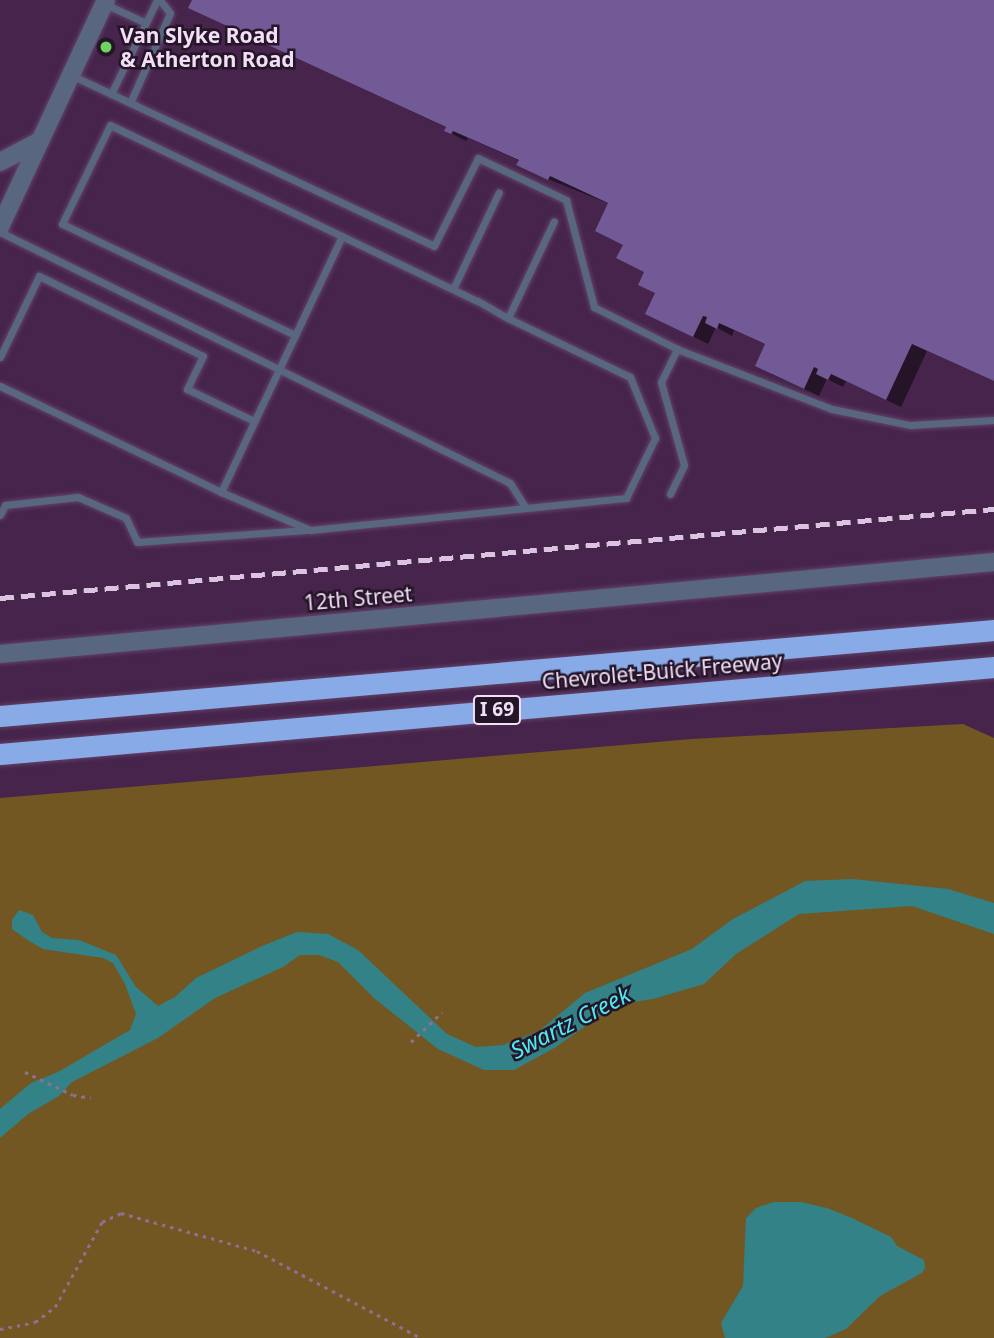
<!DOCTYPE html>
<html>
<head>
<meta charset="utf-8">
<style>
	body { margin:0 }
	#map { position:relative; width:994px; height:1338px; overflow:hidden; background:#46244c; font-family:"Noto Sans",sans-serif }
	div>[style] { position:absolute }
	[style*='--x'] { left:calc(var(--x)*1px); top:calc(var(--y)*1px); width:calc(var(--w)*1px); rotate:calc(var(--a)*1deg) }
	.green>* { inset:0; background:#725722 }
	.water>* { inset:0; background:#328288 }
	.shadow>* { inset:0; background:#0007 }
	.building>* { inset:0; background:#715a96 }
	.path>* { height:2.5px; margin-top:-1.25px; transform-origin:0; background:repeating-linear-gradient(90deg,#8d7092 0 3.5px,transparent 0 8.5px) }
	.roads { filter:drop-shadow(0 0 2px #624267) drop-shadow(0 0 2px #624267) }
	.service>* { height:7px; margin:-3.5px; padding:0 3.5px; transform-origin:3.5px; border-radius:3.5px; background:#58677f }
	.tertiary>* { height:18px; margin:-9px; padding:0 9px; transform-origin:9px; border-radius:9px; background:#58677f }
	.motorway>* { height:21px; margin:-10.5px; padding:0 10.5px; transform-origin:10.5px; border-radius:10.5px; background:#88aae7 }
	.rail>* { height:4.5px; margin-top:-2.25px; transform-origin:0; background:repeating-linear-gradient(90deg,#dbc4df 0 14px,transparent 0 21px) }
	.dots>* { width:19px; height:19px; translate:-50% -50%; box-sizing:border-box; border:4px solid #241527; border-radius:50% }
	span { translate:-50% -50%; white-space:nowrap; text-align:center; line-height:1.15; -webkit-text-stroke:5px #241527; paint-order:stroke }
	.shield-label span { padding:2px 5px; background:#241527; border:2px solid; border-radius:5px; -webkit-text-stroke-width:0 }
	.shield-label { font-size:19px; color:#f3def7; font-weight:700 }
	.poi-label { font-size:21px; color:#f3def7; font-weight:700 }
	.left { translate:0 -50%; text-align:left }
	.street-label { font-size:21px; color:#f3def7 }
	.water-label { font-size:23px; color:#50e9f3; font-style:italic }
</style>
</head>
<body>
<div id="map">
	<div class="green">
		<div style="clip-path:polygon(963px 724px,994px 738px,994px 1338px,0 1338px,0 798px,692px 739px)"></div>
	</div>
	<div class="water">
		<div style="clip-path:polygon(853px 879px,948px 889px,994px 903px,994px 934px,912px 906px,799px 914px,736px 954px,704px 984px,653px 999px,615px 1005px,556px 1047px,514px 1070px,484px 1070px,438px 1049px,375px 999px,338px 962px,319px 955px,300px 955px,283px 967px,215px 998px,158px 1038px,72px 1082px,59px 1096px,28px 1114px,0 1138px,0 1109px,31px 1083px,58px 1072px,130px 1030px,136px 1014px,125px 984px,113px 963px,103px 958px,43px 949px,29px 941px,12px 929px,12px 920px,19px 910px,33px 915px,42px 932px,52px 938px,79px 940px,116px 955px,136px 987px,158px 1006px,175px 997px,196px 978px,262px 946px,297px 932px,328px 934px,358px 950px,447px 1034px,476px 1047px,503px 1045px,539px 1031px,585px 993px,692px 949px,733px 919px,805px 881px)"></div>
		<div style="clip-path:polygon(774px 1202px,801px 1202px,827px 1208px,852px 1218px,891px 1237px,897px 1246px,924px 1260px,925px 1268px,922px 1273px,880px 1296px,846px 1329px,825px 1338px,725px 1338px,721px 1323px,743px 1286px,746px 1218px,756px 1208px)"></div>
	</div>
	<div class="shadow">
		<div style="clip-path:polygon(194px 0,994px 0,994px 381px,927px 351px,901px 407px,846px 381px,843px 387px,827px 379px,819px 396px,771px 374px,766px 345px,734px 330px,732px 336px,716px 327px,708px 344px,647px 313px,656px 293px,646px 272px,624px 245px,610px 204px,533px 173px,520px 161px,468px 138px,466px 141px,460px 138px,446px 130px,447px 128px,205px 15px)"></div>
	</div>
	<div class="building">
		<div style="clip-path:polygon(192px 0,994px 0,994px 381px,912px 344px,886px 400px,831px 374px,828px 380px,816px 374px,818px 369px,814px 367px,804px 389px,755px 366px,765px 344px,719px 323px,717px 329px,705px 323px,707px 317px,703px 316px,693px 337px,645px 314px,655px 293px,638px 285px,644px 272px,616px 258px,623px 245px,595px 231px,608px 203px,550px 176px,548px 180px,516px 165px,519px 160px,453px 131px,451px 134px,444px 131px,446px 127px,188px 8px)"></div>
	</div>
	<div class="path">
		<div style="--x:411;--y:1042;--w:43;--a:-44.1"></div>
		<div style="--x:25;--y:1072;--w:53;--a:25.6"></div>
		<div style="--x:73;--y:1095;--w:18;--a:9"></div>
		<div style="--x:0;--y:1329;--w:36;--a:-11"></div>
		<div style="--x:35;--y:1322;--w:25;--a:-37"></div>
		<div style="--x:55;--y:1307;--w:97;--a:-61.1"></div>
		<div style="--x:102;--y:1222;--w:21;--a:-25"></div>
		<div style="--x:121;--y:1213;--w:141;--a:15.6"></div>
		<div style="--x:257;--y:1251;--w:186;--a:27.9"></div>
	</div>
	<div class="roads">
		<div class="service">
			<div style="--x:105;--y:4;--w:45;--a:24.9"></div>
			<div style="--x:71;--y:75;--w:401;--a:25.2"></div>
			<div style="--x:434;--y:246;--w:98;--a:-63.4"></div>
			<div style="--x:478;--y:158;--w:98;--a:25.5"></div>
			<div style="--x:566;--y:200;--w:111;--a:75.3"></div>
			<div style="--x:594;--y:307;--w:93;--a:26.8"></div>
			<div style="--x:677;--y:349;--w:166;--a:21.2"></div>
			<div style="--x:832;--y:409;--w:80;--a:11.6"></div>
			<div style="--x:910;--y:425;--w:84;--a:-3.4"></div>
			<div style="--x:111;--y:94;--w:105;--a:-63.9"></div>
			<div style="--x:130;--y:103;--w:98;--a:-66"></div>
			<div style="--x:170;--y:13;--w:16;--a:-128"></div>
			<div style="--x:0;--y:232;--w:568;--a:26.2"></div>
			<div style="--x:510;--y:483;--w:28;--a:58"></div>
			<div style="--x:453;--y:289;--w:107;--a:-64.6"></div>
			<div style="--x:295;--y:335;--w:258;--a:-154.5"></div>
			<div style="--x:62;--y:224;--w:110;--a:-64.1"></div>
			<div style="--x:110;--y:125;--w:408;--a:25.6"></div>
			<div style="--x:478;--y:301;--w:34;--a:30"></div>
			<div style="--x:0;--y:357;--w:90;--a:-64.3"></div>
			<div style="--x:39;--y:276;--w:182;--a:26"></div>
			<div style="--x:203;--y:356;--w:37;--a:116"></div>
			<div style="--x:187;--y:389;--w:74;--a:25.5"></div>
			<div style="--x:0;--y:386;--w:245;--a:25.6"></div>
			<div style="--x:221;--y:492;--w:97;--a:23.1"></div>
			<div style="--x:310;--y:530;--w:318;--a:-5.8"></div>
			<div style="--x:626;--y:498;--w:67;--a:-64.2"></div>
			<div style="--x:655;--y:438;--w:66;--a:-112.3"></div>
			<div style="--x:630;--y:377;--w:136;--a:-154.2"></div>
			<div style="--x:508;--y:318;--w:107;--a:-64.6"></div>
			<div style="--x:221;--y:492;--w:283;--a:-64.7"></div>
			<div style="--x:670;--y:494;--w:32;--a:-64"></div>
			<div style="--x:684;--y:465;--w:86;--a:-105.5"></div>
			<div style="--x:661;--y:382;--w:37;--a:-64"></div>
			<div style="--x:0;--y:515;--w:11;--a:-63"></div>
			<div style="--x:5;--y:505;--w:73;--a:-6.3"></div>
			<div style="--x:78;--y:497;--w:52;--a:23.6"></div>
			<div style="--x:126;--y:518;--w:26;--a:65"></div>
			<div style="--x:137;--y:542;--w:169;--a:-4.1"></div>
		</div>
		<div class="tertiary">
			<div style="--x:0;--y:162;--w:45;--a:-27.7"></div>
			<div style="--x:0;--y:227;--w:251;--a:-65"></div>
			<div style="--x:0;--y:654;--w:998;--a:-5.29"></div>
		</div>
		<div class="motorway">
			<div style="--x:0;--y:716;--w:998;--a:-4.94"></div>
			<div style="--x:0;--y:754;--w:998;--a:-5"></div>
		</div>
	</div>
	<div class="rail">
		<div style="--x:0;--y:598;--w:998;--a:-5.12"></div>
	</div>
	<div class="dots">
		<div style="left:106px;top:47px;background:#6ed360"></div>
	</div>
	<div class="shield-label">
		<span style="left:497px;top:710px">I 69</span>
	</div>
	<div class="poi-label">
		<span class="left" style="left:120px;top:47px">Van Slyke Road<br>&amp; Atherton Road</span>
	</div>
	<div class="street-label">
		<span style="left:358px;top:598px;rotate:-5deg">12th Street</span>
		<span style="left:662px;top:671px;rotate:-5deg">Chevrolet-Buick Freeway</span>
	</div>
	<div class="water-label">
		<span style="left:570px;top:1022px;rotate:-27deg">Swartz Creek</span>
	</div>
</div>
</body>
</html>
